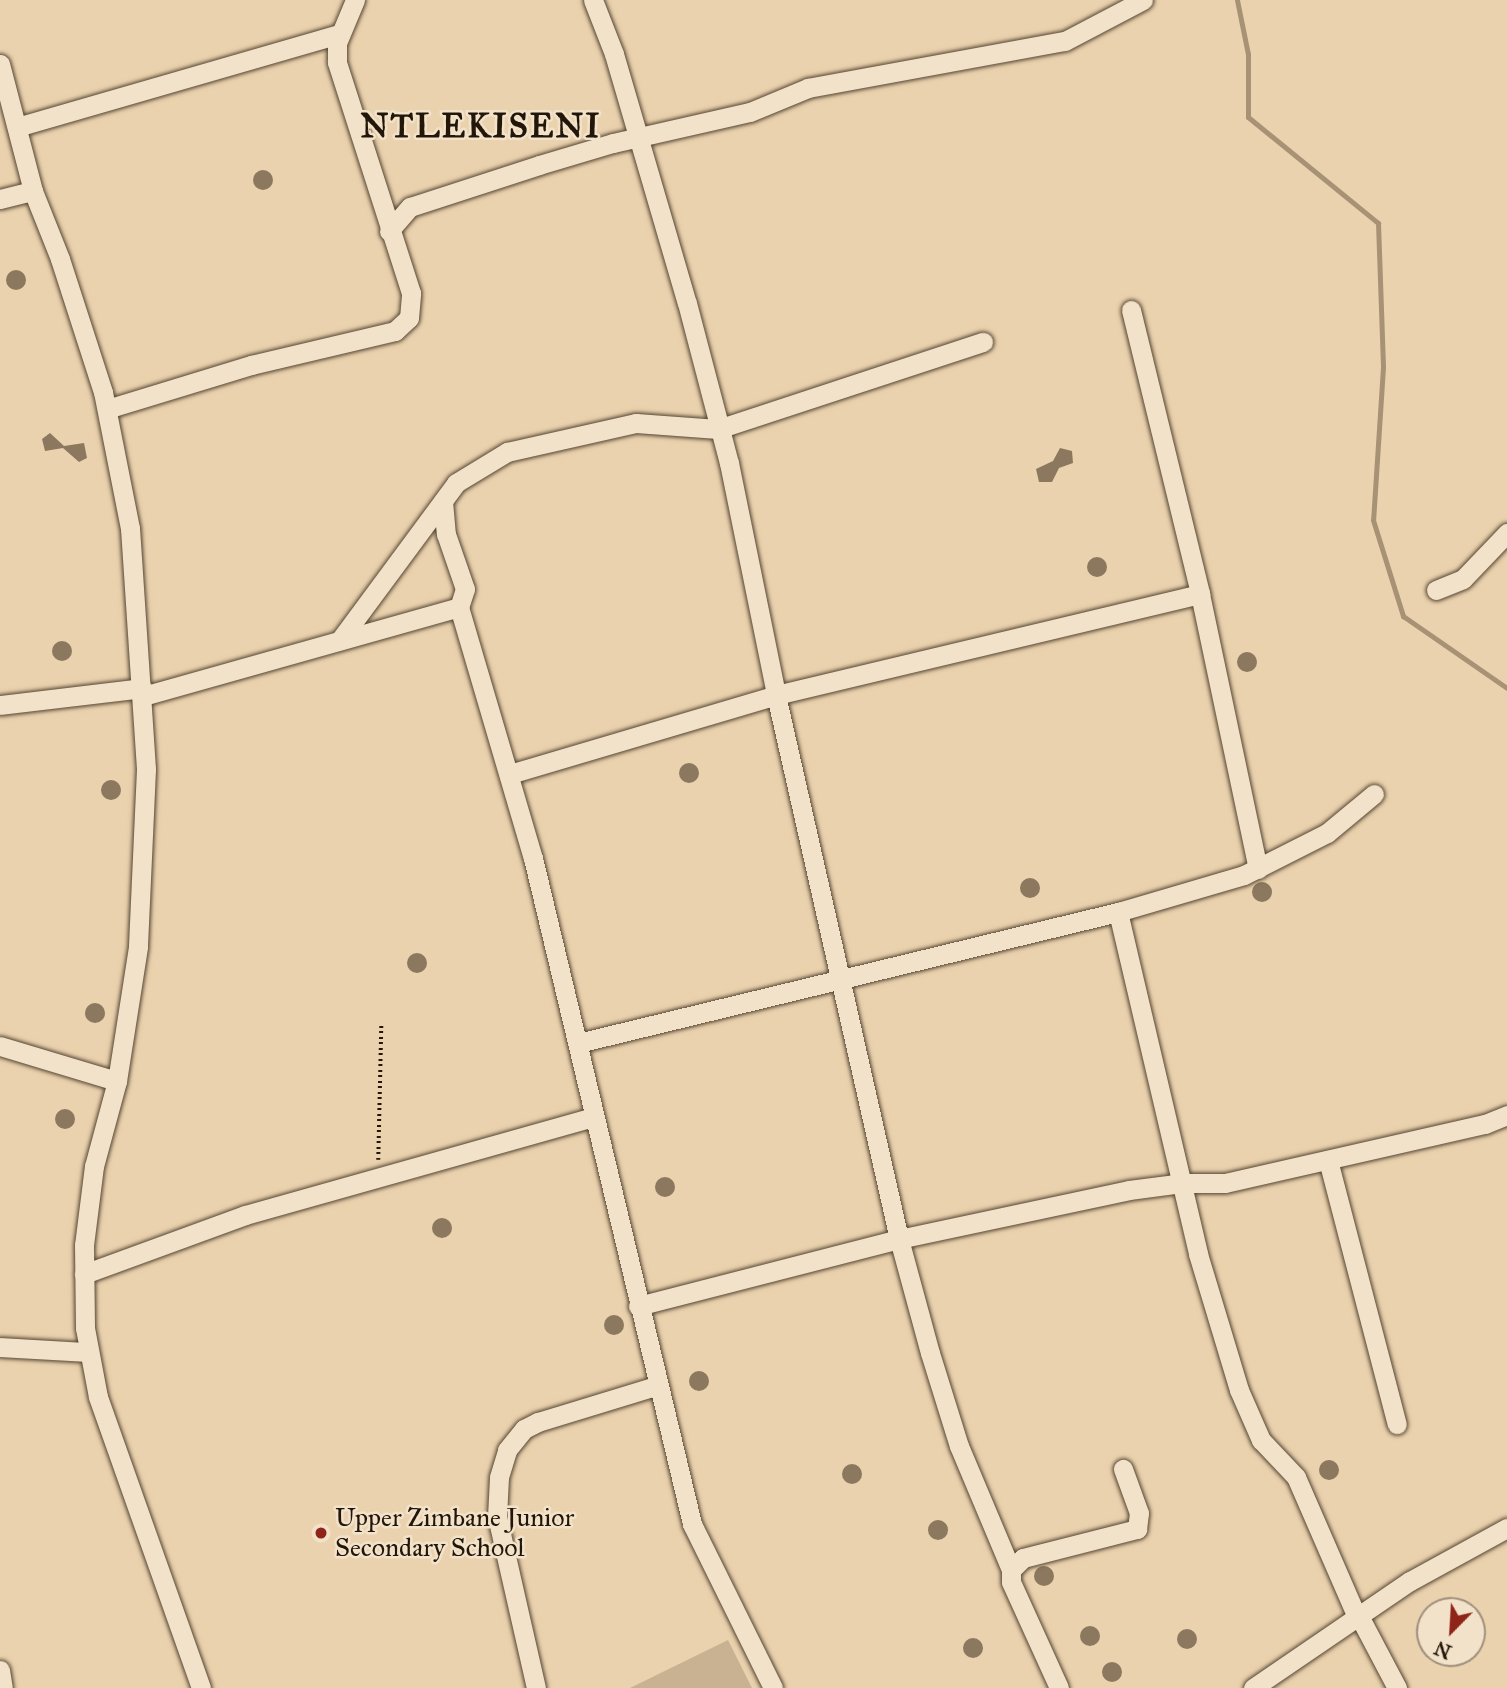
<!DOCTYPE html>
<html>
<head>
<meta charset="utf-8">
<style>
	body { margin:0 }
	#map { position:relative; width:1507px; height:1688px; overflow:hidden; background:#ebd2ae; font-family:"IM FELL Great Primer",serif }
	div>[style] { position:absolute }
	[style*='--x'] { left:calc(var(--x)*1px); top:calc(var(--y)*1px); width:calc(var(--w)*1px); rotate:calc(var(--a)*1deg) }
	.green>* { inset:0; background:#c9b292 }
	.stream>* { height:5px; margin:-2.5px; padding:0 2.5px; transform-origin:2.5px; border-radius:2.5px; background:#a79276 }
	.building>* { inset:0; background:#8b785f }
	.round { border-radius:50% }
	.path>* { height:3.5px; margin-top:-1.75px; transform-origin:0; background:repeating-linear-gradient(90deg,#221609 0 2px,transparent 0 5.5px) }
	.roads { filter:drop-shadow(0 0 2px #544532) drop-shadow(0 0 2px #544532) }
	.minor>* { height:19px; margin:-9.5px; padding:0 9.5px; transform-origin:9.5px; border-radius:9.5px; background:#f2e2ca }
	.dots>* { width:19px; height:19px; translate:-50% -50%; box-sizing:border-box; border:4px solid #f2e2ca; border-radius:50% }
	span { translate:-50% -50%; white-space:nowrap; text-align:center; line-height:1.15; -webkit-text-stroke:5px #f2e2ca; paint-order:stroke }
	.poi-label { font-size:26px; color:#221609 }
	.left { translate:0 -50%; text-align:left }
	.district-label { font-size:33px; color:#221609; font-weight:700; letter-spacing:2px }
	.north { position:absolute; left:1416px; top:1597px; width:70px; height:70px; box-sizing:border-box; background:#f2e2ca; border:2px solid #9f907d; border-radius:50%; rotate:204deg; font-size:19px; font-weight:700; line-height:28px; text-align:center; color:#221609 }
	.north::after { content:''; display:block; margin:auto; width:24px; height:32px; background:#8f2418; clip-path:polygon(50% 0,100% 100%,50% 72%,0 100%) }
</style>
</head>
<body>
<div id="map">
	<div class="green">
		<div style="clip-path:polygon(728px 1640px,752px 1688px,630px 1688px)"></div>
	</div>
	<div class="stream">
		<div style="--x:1237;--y:0;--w:55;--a:78.5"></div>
		<div style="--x:1248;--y:54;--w:63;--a:90"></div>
		<div style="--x:1248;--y:117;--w:168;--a:39.2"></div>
		<div style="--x:1378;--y:223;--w:144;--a:88"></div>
		<div style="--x:1383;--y:367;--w:153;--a:93.7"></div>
		<div style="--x:1373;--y:520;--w:101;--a:72.6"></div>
		<div style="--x:1403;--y:616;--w:126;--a:34.7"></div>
	</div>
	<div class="building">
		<div class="round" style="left:253px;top:170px;width:20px;height:20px"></div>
		<div class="round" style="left:6px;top:270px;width:20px;height:20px"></div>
		<div style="clip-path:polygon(50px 433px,64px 446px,84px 443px,87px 458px,79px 462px,63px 448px,45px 451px,42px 439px)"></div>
		<div style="clip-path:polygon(1060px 448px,1072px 451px,1073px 463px,1059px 468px,1052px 482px,1039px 482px,1036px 469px,1053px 461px)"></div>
		<div class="round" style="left:1087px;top:557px;width:20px;height:20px"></div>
		<div class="round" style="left:52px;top:641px;width:20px;height:20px"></div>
		<div class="round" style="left:1237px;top:652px;width:20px;height:20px"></div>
		<div class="round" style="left:679px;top:763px;width:20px;height:20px"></div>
		<div class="round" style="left:101px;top:780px;width:20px;height:20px"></div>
		<div class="round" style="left:1020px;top:878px;width:20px;height:20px"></div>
		<div class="round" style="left:1252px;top:882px;width:20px;height:20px"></div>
		<div class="round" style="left:407px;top:953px;width:20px;height:20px"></div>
		<div class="round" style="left:85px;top:1003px;width:20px;height:20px"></div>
		<div class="round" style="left:55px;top:1109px;width:20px;height:20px"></div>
		<div class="round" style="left:655px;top:1177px;width:20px;height:20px"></div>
		<div class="round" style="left:432px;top:1218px;width:20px;height:20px"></div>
		<div class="round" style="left:604px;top:1315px;width:20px;height:20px"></div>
		<div class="round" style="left:689px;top:1371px;width:20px;height:20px"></div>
		<div class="round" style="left:1319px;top:1460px;width:20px;height:20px"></div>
		<div class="round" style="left:842px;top:1464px;width:20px;height:20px"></div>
		<div class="round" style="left:928px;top:1520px;width:20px;height:20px"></div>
		<div class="round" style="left:1034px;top:1566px;width:20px;height:20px"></div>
		<div class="round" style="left:1080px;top:1626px;width:20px;height:20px"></div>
		<div class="round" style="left:1177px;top:1629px;width:20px;height:20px"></div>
		<div class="round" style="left:963px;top:1638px;width:20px;height:20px"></div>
		<div class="round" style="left:1102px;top:1662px;width:20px;height:20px"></div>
	</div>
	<div class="path">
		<div style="--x:378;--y:1160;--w:134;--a:-88.7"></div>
	</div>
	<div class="roads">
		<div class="minor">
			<div style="--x:593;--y:0;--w:58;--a:68.7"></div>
			<div style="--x:614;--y:54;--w:259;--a:73.7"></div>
			<div style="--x:687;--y:303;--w:165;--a:75.3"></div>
			<div style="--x:729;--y:463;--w:237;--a:78.5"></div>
			<div style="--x:776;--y:695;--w:558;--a:77.26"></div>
			<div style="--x:899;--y:1239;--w:118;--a:74.8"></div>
			<div style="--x:930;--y:1353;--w:97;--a:72.7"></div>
			<div style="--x:959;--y:1446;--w:134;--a:67.2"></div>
			<div style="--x:1011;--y:1570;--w:12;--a:90"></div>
			<div style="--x:1011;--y:1582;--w:116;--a:65.6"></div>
			<div style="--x:0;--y:64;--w:131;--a:75.4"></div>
			<div style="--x:33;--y:191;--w:73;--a:68.3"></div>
			<div style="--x:60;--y:259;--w:140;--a:72.1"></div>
			<div style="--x:103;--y:392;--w:139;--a:78.8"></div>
			<div style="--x:130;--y:528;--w:242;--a:86.2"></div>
			<div style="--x:146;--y:769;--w:178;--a:92.6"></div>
			<div style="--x:138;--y:947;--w:136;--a:98.9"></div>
			<div style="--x:117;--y:1081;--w:88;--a:105.1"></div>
			<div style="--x:94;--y:1166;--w:80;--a:97.2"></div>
			<div style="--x:84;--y:1245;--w:83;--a:89.3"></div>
			<div style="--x:85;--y:1328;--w:70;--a:79.3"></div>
			<div style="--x:98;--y:1397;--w:309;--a:70.5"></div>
			<div style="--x:17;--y:127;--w:336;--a:-16.1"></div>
			<div style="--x:0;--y:199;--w:34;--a:-14"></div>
			<div style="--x:389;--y:231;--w:32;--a:-49"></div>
			<div style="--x:410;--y:207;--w:136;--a:-18"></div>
			<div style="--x:539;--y:165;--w:77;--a:-16.6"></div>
			<div style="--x:613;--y:143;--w:140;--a:-12.8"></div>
			<div style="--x:750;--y:112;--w:63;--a:-22.5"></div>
			<div style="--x:808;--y:88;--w:261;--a:-10.4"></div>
			<div style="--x:1065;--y:41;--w:88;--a:-27.7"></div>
			<div style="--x:1131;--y:310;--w:292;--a:76.3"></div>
			<div style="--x:1200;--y:594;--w:281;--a:78.1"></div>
			<div style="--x:107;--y:409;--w:151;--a:-17"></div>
			<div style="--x:251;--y:365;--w:148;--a:-13.3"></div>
			<div style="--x:395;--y:331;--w:19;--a:-43"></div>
			<div style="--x:409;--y:318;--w:25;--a:-85"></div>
			<div style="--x:411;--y:293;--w:243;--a:-107.8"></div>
			<div style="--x:337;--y:62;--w:19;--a:-90"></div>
			<div style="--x:337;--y:43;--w:47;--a:-67.3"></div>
			<div style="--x:443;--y:501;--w:33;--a:85"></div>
			<div style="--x:446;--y:534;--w:58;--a:70.9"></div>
			<div style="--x:465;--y:589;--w:19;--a:108"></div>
			<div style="--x:459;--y:607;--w:262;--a:73.6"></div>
			<div style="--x:533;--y:858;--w:685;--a:76.57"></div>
			<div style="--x:692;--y:1524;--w:183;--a:63.7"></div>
			<div style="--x:1436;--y:590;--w:29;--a:-22"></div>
			<div style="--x:1463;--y:579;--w:64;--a:-46.3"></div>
			<div style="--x:340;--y:640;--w:195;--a:-53.5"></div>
			<div style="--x:456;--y:483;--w:60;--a:-31.3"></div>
			<div style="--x:507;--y:452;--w:132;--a:-12.7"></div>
			<div style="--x:636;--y:423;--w:82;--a:4.2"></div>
			<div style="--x:718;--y:429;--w:279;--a:-18.2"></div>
			<div style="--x:143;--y:696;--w:328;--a:-15.7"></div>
			<div style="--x:0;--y:705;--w:143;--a:-6.8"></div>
			<div style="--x:510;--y:774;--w:277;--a:-16.5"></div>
			<div style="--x:776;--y:695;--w:436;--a:-13.4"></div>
			<div style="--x:1118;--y:912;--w:351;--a:76.8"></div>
			<div style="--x:1198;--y:1254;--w:142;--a:73.2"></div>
			<div style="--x:1239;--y:1390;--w:55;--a:66.3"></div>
			<div style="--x:1261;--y:1440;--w:51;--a:46.6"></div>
			<div style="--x:1296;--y:1477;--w:150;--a:66.5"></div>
			<div style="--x:578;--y:1043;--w:556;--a:-13.64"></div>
			<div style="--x:1118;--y:912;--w:131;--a:-16.4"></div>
			<div style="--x:1244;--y:875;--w:93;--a:-26.8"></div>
			<div style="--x:1327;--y:833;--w:61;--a:-39.7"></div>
			<div style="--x:0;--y:1046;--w:122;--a:16.7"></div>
			<div style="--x:1328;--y:1160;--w:273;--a:75.4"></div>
			<div style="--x:84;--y:1274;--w:171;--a:-20.1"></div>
			<div style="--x:245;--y:1215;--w:362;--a:-15.7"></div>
			<div style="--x:638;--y:1306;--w:269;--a:-14.4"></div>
			<div style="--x:899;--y:1239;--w:235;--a:-12"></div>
			<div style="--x:1129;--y:1190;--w:53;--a:-7.5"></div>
			<div style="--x:1182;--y:1183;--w:43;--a:0"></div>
			<div style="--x:1225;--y:1183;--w:267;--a:-12.8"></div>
			<div style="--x:1485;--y:1124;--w:24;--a:-22"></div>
			<div style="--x:0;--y:1347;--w:88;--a:3.3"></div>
			<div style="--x:1011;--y:1570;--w:17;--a:-45"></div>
			<div style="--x:1023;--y:1558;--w:118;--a:-14.3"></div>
			<div style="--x:1137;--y:1529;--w:16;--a:-83"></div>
			<div style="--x:1139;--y:1513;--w:47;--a:-110"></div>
			<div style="--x:1358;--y:1614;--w:84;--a:62.2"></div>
			<div style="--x:0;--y:1670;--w:18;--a:81"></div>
			<div style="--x:536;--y:1688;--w:175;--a:-102.8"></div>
			<div style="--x:497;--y:1517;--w:40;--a:-87.1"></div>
			<div style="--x:499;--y:1477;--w:28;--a:-73"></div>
			<div style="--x:507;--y:1450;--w:27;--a:-51"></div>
			<div style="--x:524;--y:1429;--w:16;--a:-27"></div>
			<div style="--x:538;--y:1422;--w:123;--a:-17"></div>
			<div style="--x:1253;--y:1688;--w:190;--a:-34.3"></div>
			<div style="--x:1410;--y:1581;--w:111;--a:-28.7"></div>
		</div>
	</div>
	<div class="dots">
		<div style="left:321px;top:1533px;background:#8f2418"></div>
	</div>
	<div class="poi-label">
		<span class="left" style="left:335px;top:1533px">Upper Zimbane Junior<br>Secondary School</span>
	</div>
	<div class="district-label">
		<span style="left:481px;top:127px">NTLEKISENI</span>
	</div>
	<div class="north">N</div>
</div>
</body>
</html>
